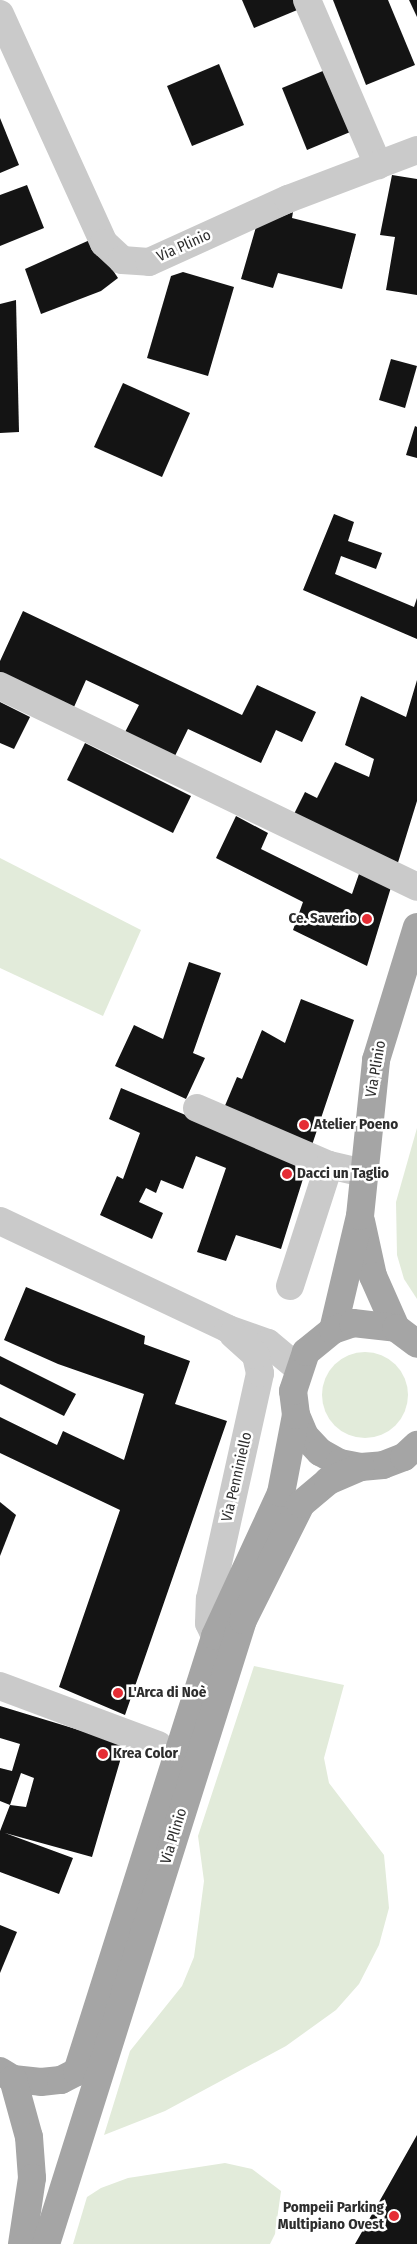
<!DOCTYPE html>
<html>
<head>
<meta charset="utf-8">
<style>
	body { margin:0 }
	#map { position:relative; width:417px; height:2244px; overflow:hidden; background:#fff; font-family:"Fira Sans Condensed",sans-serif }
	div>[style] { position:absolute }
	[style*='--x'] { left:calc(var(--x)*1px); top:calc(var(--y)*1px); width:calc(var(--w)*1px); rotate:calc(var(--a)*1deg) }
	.green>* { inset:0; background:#e2ebda }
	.round { border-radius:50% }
	.building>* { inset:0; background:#141414 }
	.minor>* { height:28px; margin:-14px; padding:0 14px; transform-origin:14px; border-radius:14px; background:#cacaca }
	.major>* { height:28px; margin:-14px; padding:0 14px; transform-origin:14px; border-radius:14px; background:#a5a5a5 }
	.dots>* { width:14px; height:14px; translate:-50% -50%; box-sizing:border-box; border:2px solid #fff; border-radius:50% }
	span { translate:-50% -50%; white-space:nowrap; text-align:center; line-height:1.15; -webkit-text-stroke:5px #fff; paint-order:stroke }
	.street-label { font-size:15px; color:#2d2d2d }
	.poi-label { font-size:15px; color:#2d2d2d; font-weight:700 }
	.right { translate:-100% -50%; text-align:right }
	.left { translate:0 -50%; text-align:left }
</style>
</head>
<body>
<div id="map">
	<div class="green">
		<div style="clip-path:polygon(0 858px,141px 930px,103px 1016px,0 968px)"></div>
		<div style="clip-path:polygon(417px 1128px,417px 1299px,404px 1279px,397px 1255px,396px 1202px)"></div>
		<div class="round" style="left:322px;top:1352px;width:86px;height:86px"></div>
		<div style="clip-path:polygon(254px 1666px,344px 1685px,324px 1758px,329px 1783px,384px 1855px,389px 1908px,379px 1945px,359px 1984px,336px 2010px,286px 2046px,165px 2111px,104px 2135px,130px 2051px,182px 1986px,194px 1957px,204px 1881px,198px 1836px)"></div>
		<div style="clip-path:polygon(225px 2163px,252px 2169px,281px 2191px,275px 2234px,270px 2244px,73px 2244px,87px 2197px,101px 2188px,128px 2178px)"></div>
	</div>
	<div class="building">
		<div style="clip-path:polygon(242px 0,299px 0,302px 8px,254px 28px)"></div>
		<div style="clip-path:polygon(333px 0,388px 0,415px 65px,366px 85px)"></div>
		<div style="clip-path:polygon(409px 0,417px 0,417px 17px)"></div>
		<div style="clip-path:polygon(219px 64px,244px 125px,192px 146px,167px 86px)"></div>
		<div style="clip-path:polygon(330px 68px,355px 130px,307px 150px,282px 88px)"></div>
		<div style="clip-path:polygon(0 118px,19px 165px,0 173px)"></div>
		<div style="clip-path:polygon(392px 175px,417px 179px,417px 295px,386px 290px,395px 237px,380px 235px)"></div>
		<div style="clip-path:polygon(27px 185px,44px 228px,0 246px,0 195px)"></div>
		<div style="clip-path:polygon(293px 212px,292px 218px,356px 234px,342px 289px,278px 273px,273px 288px,241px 279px,256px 227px)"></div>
		<div style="clip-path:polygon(92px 239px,118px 278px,101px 291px,41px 314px,25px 269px)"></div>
		<div style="clip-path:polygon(183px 272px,234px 287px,208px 376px,147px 358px,171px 276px)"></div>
		<div style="clip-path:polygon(16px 300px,19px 432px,0 433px,0 304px)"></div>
		<div style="clip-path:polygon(391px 359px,417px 366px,405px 408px,379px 400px)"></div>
		<div style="clip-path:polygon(123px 383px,190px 413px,162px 477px,94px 447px)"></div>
		<div style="clip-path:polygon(415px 426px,417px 427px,417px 458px,406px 455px)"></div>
		<div style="clip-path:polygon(334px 514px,354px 522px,348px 541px,382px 553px,376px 569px,341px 556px,335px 574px,414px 607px,417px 598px,417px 639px,303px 590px)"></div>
		<div style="clip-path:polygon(23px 611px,242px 715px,257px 685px,316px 712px,302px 742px,276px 730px,261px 763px,188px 729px,173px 760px,123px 736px,139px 705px,86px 680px,74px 707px,0 672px,0 661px)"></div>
		<div style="clip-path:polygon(417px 680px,417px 801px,396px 869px,291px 820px,305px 792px,317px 798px,335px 762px,369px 777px,374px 759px,345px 745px,361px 696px,406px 717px)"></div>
		<div style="clip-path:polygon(0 702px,30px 717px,14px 749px,0 743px)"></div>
		<div style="clip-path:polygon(85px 743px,191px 796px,173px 833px,67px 780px)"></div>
		<div style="clip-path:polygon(236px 816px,268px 833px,261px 849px,352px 894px,360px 871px,392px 884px,367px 966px,293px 930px,303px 902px,216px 858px)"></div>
		<div style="clip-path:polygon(189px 962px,221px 973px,193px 1053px,205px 1058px,186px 1099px,115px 1066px,134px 1025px,163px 1039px)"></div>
		<div style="clip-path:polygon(301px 999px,354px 1020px,312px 1145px,224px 1108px,237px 1077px,242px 1079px,262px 1030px,285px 1043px)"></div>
		<div style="clip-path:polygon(121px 1088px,307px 1166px,281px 1249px,236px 1235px,226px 1261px,197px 1252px,226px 1168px,196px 1156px,183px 1189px,161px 1180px,156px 1193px,146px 1188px,139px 1202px,163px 1213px,152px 1239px,100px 1215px,117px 1176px,123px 1179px,140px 1133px,109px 1119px)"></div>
		<div style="clip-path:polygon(26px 1287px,145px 1336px,144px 1344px,190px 1361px,175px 1404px,227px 1421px,125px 1715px,59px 1687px,120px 1510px,0 1453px,0 1417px,57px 1445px,63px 1431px,124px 1460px,144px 1394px,58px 1364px,4px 1340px)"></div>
		<div style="clip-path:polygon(0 1356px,76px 1394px,64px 1416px,0 1384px)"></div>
		<div style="clip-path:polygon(0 1502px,16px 1515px,0 1556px)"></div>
		<div style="clip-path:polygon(0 1706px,125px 1744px,92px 1857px,5px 1833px,73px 1858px,59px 1894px,0 1872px,0 1831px,10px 1805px,26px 1807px,34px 1778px,21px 1773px,10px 1805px,0 1801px,0 1768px,12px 1771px,20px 1744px,0 1738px)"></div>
		<div style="clip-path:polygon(0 1925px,17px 1932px,0 1973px)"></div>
		<div style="clip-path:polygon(417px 2135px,417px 2244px,355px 2244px,387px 2188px)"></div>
	</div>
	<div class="minor">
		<div style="--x:307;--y:0;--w:180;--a:66.7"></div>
		<div style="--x:0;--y:14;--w:252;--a:65.6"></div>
		<div style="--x:104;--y:243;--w:25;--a:43"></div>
		<div style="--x:122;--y:260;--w:27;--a:4"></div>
		<div style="--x:149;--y:262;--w:153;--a:-24.4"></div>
		<div style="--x:288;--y:199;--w:138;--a:-20.8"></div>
		<div style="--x:0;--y:686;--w:463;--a:25.7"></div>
		<div style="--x:197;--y:1108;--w:144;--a:23.4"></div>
		<div style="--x:329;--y:1165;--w:35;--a:13"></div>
		<div style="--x:0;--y:1221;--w:252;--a:25.3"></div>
		<div style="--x:228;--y:1329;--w:42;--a:19.3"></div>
		<div style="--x:268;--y:1343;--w:39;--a:40"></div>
		<div style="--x:290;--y:1286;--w:127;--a:-72.1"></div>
		<div style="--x:215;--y:1636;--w:14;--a:-115"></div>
		<div style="--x:209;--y:1623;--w:24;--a:-88"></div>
		<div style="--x:210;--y:1599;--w:231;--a:-77.5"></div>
		<div style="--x:260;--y:1373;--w:18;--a:-103"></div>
		<div style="--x:256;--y:1355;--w:31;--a:-138"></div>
		<div style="--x:0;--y:1686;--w:169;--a:20.5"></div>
	</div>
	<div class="major">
		<div style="--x:361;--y:1221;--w:56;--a:77.7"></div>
		<div style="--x:373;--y:1276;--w:57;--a:66.1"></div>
		<div style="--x:333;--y:1330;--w:117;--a:-76.7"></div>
		<div style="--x:360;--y:1216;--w:157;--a:-84.1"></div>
		<div style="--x:376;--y:1060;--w:139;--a:-72.9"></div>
		<div style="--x:296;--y:1415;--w:23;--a:67"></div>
		<div style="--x:305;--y:1436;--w:22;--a:47"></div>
		<div style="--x:320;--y:1452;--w:23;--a:29"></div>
		<div style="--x:340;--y:1463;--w:21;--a:11"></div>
		<div style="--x:361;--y:1467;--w:22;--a:-5"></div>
		<div style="--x:383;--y:1465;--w:22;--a:-21"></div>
		<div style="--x:404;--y:1457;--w:18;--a:-43"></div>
		<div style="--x:0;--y:2071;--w:15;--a:32"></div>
		<div style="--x:13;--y:2079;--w:28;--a:6"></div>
		<div style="--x:41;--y:2082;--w:20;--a:-6"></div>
		<div style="--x:61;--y:2080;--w:18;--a:-27"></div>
		<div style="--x:77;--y:2072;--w:457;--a:-72.4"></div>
		<div style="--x:215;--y:1636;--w:157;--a:-65.2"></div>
		<div style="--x:281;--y:1493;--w:79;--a:-79.1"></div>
		<div style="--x:296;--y:1415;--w:24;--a:-97"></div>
		<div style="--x:293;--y:1391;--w:41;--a:-71.6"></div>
		<div style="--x:306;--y:1352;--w:35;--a:-39"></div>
		<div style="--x:333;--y:1330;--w:21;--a:-19"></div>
		<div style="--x:353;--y:1323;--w:43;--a:6.6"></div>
		<div style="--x:396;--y:1328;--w:26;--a:37"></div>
		<div style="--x:13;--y:2079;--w:60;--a:74.6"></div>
		<div style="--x:29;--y:2137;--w:41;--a:85.8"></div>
		<div style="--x:32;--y:2178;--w:67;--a:98.6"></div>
		<div style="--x:46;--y:2244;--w:654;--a:-72.48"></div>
		<div style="--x:243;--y:1620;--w:130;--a:-63.4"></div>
		<div style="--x:301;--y:1504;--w:35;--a:-40"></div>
		<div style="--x:328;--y:1481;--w:36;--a:-23"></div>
	</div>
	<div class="dots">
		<div style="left:367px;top:919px;background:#e52d35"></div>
		<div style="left:304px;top:1125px;background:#e52d35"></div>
		<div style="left:287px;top:1174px;background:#e52d35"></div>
		<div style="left:118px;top:1693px;background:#e52d35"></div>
		<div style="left:103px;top:1754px;background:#e52d35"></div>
		<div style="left:394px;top:2216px;background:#e52d35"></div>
	</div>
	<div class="street-label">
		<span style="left:184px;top:246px;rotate:-24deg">Via Plinio</span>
		<span style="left:376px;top:1069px;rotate:-80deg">Via Plinio</span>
		<span style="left:237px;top:1477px;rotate:-77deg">Via Penniniello</span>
		<span style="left:174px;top:1836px;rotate:-73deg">Via Plinio</span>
	</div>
	<div class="poi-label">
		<span class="right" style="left:357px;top:919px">Ce. Saverio</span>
		<span class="left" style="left:314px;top:1125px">Atelier Poeno</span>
		<span class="left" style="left:297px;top:1174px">Dacci un Taglio</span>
		<span class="left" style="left:128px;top:1693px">L'Arca di Noè</span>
		<span class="left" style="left:113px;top:1754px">Krea Color</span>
		<span class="right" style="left:384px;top:2216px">Pompeii Parking<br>Multipiano Ovest</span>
	</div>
</div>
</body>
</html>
